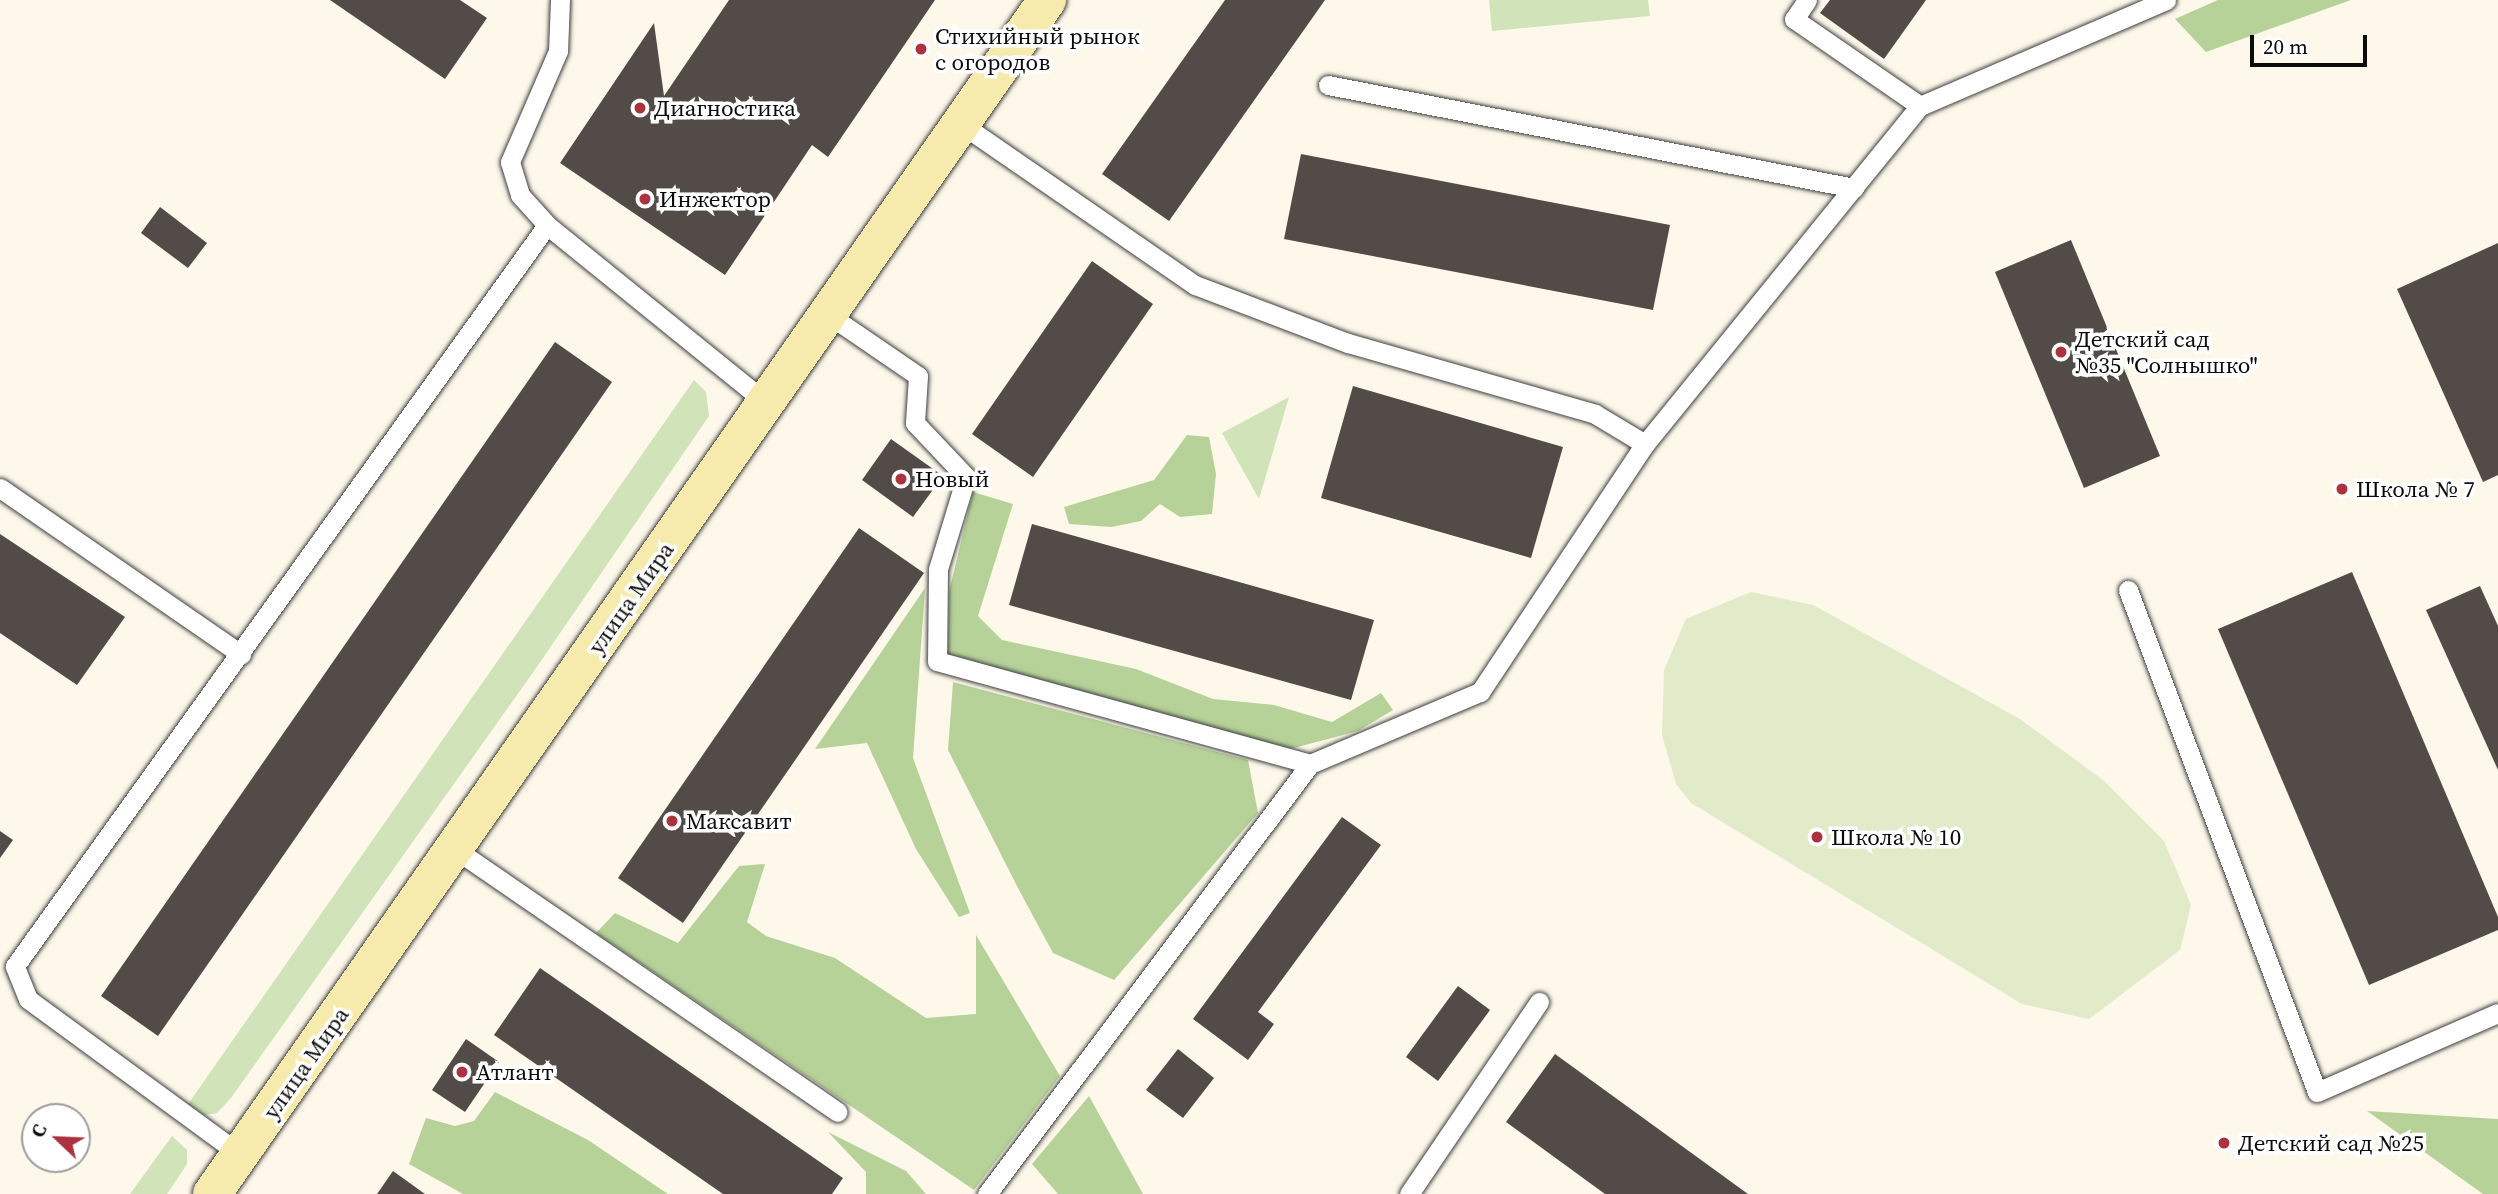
<!DOCTYPE html>
<html>
<head>
<meta charset="utf-8">
<style>
	body { margin:0 }
	#map { position:relative; width:2498px; height:1194px; overflow:hidden; background:#fdf8ea; font-family:"Source Serif 4",serif }
	div>[style] { position:absolute }
	[style*='--x'] { left:calc(var(--x)*1px); top:calc(var(--y)*1px); width:calc(var(--w)*1px); rotate:calc(var(--a)*1deg) }
	.green>* { inset:0; background:#d1e3b8 }
	.forest>* { inset:0; background:#b6d299 }
	.pitch>* { inset:0; background:#e1ebc9 }
	.building>* { inset:0; background:#524b48 }
	.roads { filter:drop-shadow(0 0 2px #3e3e3e) drop-shadow(0 0 2px #3e3e3e) }
	.lane>* { height:19px; margin:-9.5px; padding:0 9.5px; transform-origin:9.5px; border-radius:9.5px; background:#fff }
	.secondary>* { height:38px; margin:-19px; padding:0 19px; transform-origin:19px; border-radius:19px; background:#f6eaac }
	.dots>* { width:19px; height:19px; translate:-50% -50%; box-sizing:border-box; border:4px solid #fff; border-radius:50% }
	span { translate:-50% -50%; white-space:nowrap; text-align:center; line-height:1.15; -webkit-text-stroke:7px #fff; paint-order:stroke }
	.poi-label { font-size:23px; color:#0b0b0b }
	.left { translate:0 -50%; text-align:left }
	.street-label { font-size:23px; color:#0b0b0b }
	.north { position:absolute; left:21px; top:1103px; width:70px; height:70px; box-sizing:border-box; background:#fff; border:2px solid #9d9d9d; border-radius:50%; rotate:293deg; font-size:19px; font-weight:700; line-height:28px; text-align:center; color:#0b0b0b }
	.north::after { content:''; display:block; margin:auto; width:24px; height:32px; background:#ab323e; clip-path:polygon(50% 0,100% 100%,50% 72%,0 100%) }
	.scale { position:absolute; left:2250px; top:35px; width:117px; height:32px; box-sizing:border-box; border:4px solid #0b0b0b; border-top:0; padding-left:9px; font-size:21px; line-height:24px; white-space:nowrap; color:#0b0b0b; -webkit-text-stroke:5px #fff; paint-order:stroke }
</style>
</head>
<body>
<div id="map">
	<div class="green">
		<div style="clip-path:polygon(1489px 0,1648px 0,1650px 16px,1492px 31px)"></div>
		<div style="clip-path:polygon(694px 380px,706px 392px,709px 416px,534px 671px,231px 1098px,217px 1113px,200px 1116px,186px 1107px)"></div>
		<div style="clip-path:polygon(1289px 397px,1259px 499px,1222px 433px)"></div>
		<div style="clip-path:polygon(172px 1136px,187px 1150px,187px 1164px,167px 1194px,130px 1194px)"></div>
	</div>
	<div class="forest">
		<div style="clip-path:polygon(2218px 0,2351px 0,2206px 52px,2175px 19px)"></div>
		<div style="clip-path:polygon(1187px 435px,1209px 437px,1216px 474px,1212px 514px,1180px 517px,1160px 504px,1141px 521px,1111px 527px,1069px 524px,1064px 507px,1154px 480px)"></div>
		<div style="clip-path:polygon(973px 492px,1013px 504px,978px 616px,1002px 640px,1136px 669px,1213px 699px,1274px 705px,1332px 722px,1381px 693px,1393px 710px,1358px 731px,1290px 749px,948px 654px,949px 592px)"></div>
		<div style="clip-path:polygon(925px 588px,913px 758px,970px 913px,959px 917px,916px 849px,867px 743px,815px 749px)"></div>
		<div style="clip-path:polygon(953px 682px,1248px 760px,1258px 813px,1114px 980px,1053px 953px,1019px 890px,948px 750px)"></div>
		<div style="clip-path:polygon(765px 864px,747px 922px,766px 936px,835px 958px,926px 1018px,976px 1014px,976px 935px,1060px 1076px,974px 1190px,596px 933px,615px 913px,678px 943px,739px 866px)"></div>
		<div style="clip-path:polygon(495px 1092px,588px 1140px,668px 1194px,463px 1194px,409px 1164px,426px 1118px,455px 1126px,474px 1121px)"></div>
		<div style="clip-path:polygon(1089px 1096px,1143px 1194px,1058px 1194px,1032px 1164px)"></div>
		<div style="clip-path:polygon(2367px 1111px,2498px 1119px,2498px 1194px,2483px 1194px)"></div>
		<div style="clip-path:polygon(828px 1132px,906px 1171px,926px 1194px,866px 1194px,866px 1172px)"></div>
	</div>
	<div class="pitch">
		<div style="clip-path:polygon(1751px 592px,1813px 605px,2020px 719px,2103px 780px,2164px 841px,2191px 905px,2180px 950px,2089px 1019px,2022px 1004px,1691px 803px,1676px 784px,1662px 735px,1664px 670px,1686px 619px)"></div>
	</div>
	<div class="building">
		<div style="clip-path:polygon(330px 0,460px 0,487px 18px,445px 79px)"></div>
		<div style="clip-path:polygon(729px 0,935px 0,828px 157px,812px 145px,725px 275px,560px 163px,654px 23px,664px 96px)"></div>
		<div style="clip-path:polygon(1225px 0,1325px 0,1169px 221px,1102px 174px)"></div>
		<div style="clip-path:polygon(1830px 0,1926px 0,1884px 59px,1820px 13px)"></div>
		<div style="clip-path:polygon(1301px 154px,1670px 225px,1653px 310px,1284px 239px)"></div>
		<div style="clip-path:polygon(160px 207px,207px 243px,188px 268px,141px 233px)"></div>
		<div style="clip-path:polygon(2071px 240px,2160px 456px,2084px 488px,1995px 272px)"></div>
		<div style="clip-path:polygon(2498px 243px,2498px 475px,2483px 482px,2397px 289px)"></div>
		<div style="clip-path:polygon(1092px 261px,1153px 304px,1033px 477px,972px 434px)"></div>
		<div style="clip-path:polygon(555px 342px,612px 382px,158px 1036px,101px 996px)"></div>
		<div style="clip-path:polygon(1353px 386px,1563px 447px,1531px 558px,1321px 498px)"></div>
		<div style="clip-path:polygon(891px 439px,943px 476px,913px 517px,862px 480px)"></div>
		<div style="clip-path:polygon(1032px 524px,1374px 620px,1351px 700px,1009px 605px)"></div>
		<div style="clip-path:polygon(859px 528px,924px 573px,683px 923px,618px 878px)"></div>
		<div style="clip-path:polygon(0 534px,125px 617px,77px 685px,0 633px)"></div>
		<div style="clip-path:polygon(2352px 572px,2498px 917px,2498px 930px,2369px 985px,2218px 629px)"></div>
		<div style="clip-path:polygon(2480px 586px,2498px 626px,2498px 770px,2426px 610px)"></div>
		<div style="clip-path:polygon(1342px 817px,1381px 845px,1258px 1012px,1274px 1024px,1248px 1060px,1193px 1019px)"></div>
		<div style="clip-path:polygon(0 831px,13px 840px,0 858px)"></div>
		<div style="clip-path:polygon(540px 968px,843px 1178px,832px 1194px,723px 1194px,494px 1035px)"></div>
		<div style="clip-path:polygon(1458px 986px,1490px 1010px,1438px 1081px,1406px 1057px)"></div>
		<div style="clip-path:polygon(466px 1039px,499px 1062px,465px 1112px,432px 1090px)"></div>
		<div style="clip-path:polygon(1178px 1049px,1214px 1078px,1183px 1118px,1146px 1090px)"></div>
		<div style="clip-path:polygon(1555px 1054px,1748px 1194px,1605px 1194px,1506px 1122px)"></div>
		<div style="clip-path:polygon(393px 1171px,425px 1194px,377px 1194px)"></div>
	</div>
	<div class="roads">
		<div class="lane">
			<div style="--x:560;--y:0;--w:51;--a:92.2"></div>
			<div style="--x:558;--y:51;--w:121;--a:113.4"></div>
			<div style="--x:510;--y:162;--w:34;--a:73"></div>
			<div style="--x:520;--y:195;--w:40;--a:48"></div>
			<div style="--x:547;--y:225;--w:283;--a:39"></div>
			<div style="--x:1807;--y:0;--w:23;--a:124"></div>
			<div style="--x:1794;--y:19;--w:153;--a:34.6"></div>
			<div style="--x:1328;--y:85;--w:536;--a:11.08"></div>
			<div style="--x:960;--y:123;--w:285;--a:34.6"></div>
			<div style="--x:1195;--y:285;--w:164;--a:20.8"></div>
			<div style="--x:1348;--y:343;--w:257;--a:16"></div>
			<div style="--x:1595;--y:414;--w:58;--a:31"></div>
			<div style="--x:1645;--y:444;--w:436;--a:-50.9"></div>
			<div style="--x:1920;--y:106;--w:268;--a:-23.3"></div>
			<div style="--x:829;--y:315;--w:108;--a:34.4"></div>
			<div style="--x:918;--y:376;--w:47;--a:93.7"></div>
			<div style="--x:915;--y:423;--w:74;--a:46.6"></div>
			<div style="--x:966;--y:477;--w:96;--a:106.9"></div>
			<div style="--x:938;--y:569;--w:92;--a:90.6"></div>
			<div style="--x:937;--y:661;--w:387;--a:15.4"></div>
			<div style="--x:0;--y:488;--w:293;--a:34.6"></div>
			<div style="--x:2128;--y:590;--w:536;--a:69.37"></div>
			<div style="--x:2317;--y:1092;--w:197;--a:-23.6"></div>
			<div style="--x:455;--y:849;--w:464;--a:34.5"></div>
			<div style="--x:241;--y:1155;--w:264;--a:-143.8"></div>
			<div style="--x:28;--y:999;--w:35;--a:-112"></div>
			<div style="--x:15;--y:966;--w:912;--a:-54.32"></div>
			<div style="--x:987;--y:1194;--w:538;--a:-53.09"></div>
			<div style="--x:1310;--y:764;--w:185;--a:-23"></div>
			<div style="--x:1480;--y:692;--w:298;--a:-56.4"></div>
			<div style="--x:1409;--y:1194;--w:232;--a:-55.9"></div>
		</div>
		<div class="secondary">
			<div style="--x:212;--y:1194;--w:1457;--a:-55.03"></div>
		</div>
	</div>
	<div class="dots">
		<div style="left:921px;top:49px;background:#ab323e"></div>
		<div style="left:640px;top:108px;background:#ab323e"></div>
		<div style="left:645px;top:199px;background:#ab323e"></div>
		<div style="left:2061px;top:352px;background:#ab323e"></div>
		<div style="left:901px;top:479px;background:#ab323e"></div>
		<div style="left:2342px;top:489px;background:#ab323e"></div>
		<div style="left:672px;top:821px;background:#ab323e"></div>
		<div style="left:1817px;top:837px;background:#ab323e"></div>
		<div style="left:462px;top:1072px;background:#ab323e"></div>
		<div style="left:2224px;top:1143px;background:#ab323e"></div>
	</div>
	<div class="poi-label">
		<span class="left" style="left:935px;top:49px">Стихийный рынок<br>с огородов</span>
		<span class="left" style="left:654px;top:108px">Диагностика</span>
		<span class="left" style="left:659px;top:199px">Инжектор</span>
		<span class="left" style="left:2075px;top:352px">Детский сад<br>№35 "Солнышко"</span>
		<span class="left" style="left:915px;top:479px">Новый</span>
		<span class="left" style="left:2356px;top:489px">Школа № 7</span>
		<span class="left" style="left:686px;top:821px">Максавит</span>
		<span class="left" style="left:1831px;top:837px">Школа № 10</span>
		<span class="left" style="left:476px;top:1072px">Атлант</span>
		<span class="left" style="left:2238px;top:1143px">Детский сад №25</span>
	</div>
	<div class="street-label">
		<span style="left:631px;top:598px;rotate:-55deg">улица Мира</span>
		<span style="left:306px;top:1063px;rotate:-55deg">улица Мира</span>
	</div>
	<div class="north">С</div>
	<div class="scale">20 m</div>
</div>
</body>
</html>
